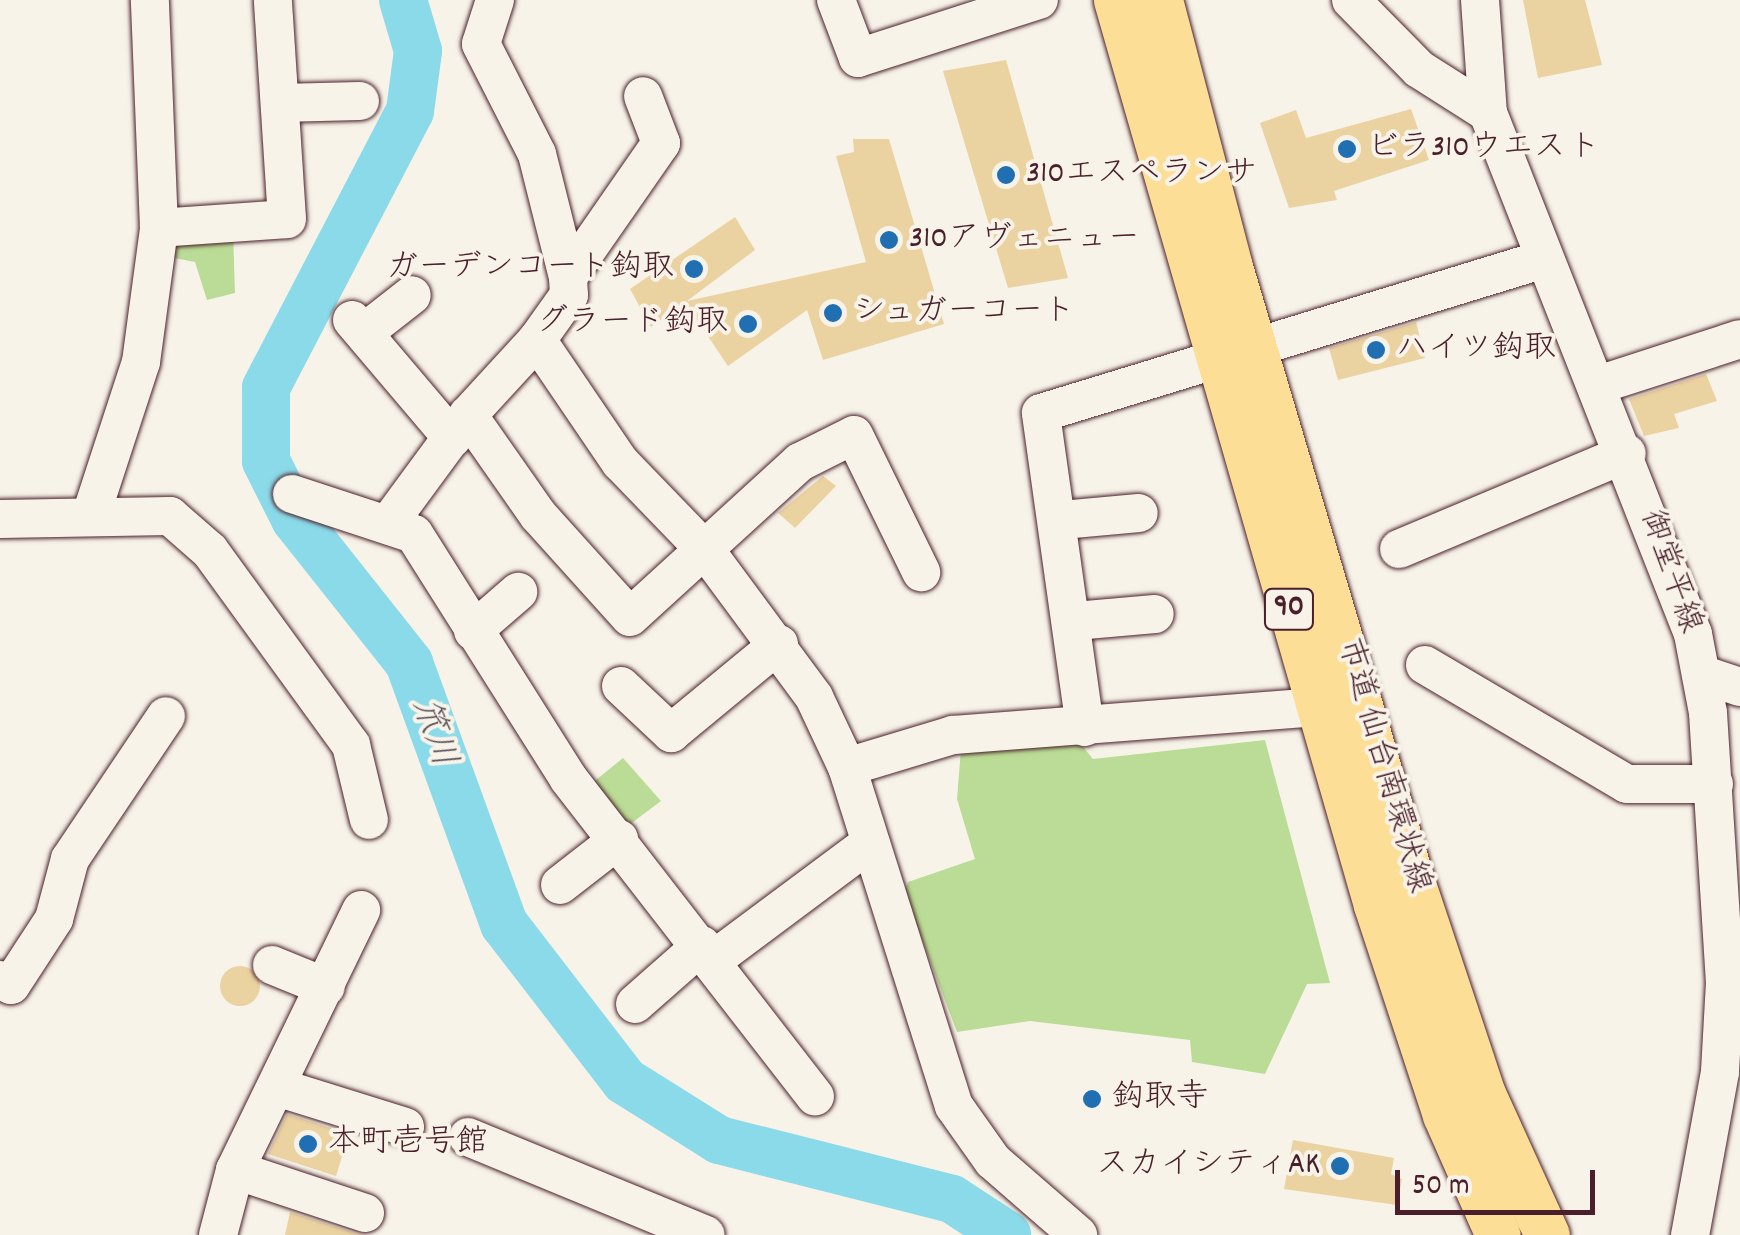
<!DOCTYPE html>
<html>
<head>
<meta charset="utf-8">
<style>
	body { margin:0 }
	#map { position:relative; width:1740px; height:1235px; overflow:hidden; background:#f7f3e8; font-family:Dekko,"Klee One",sans-serif }
	div>[style] { position:absolute }
	[style*='--x'] { left:calc(var(--x)*1px); top:calc(var(--y)*1px); width:calc(var(--w)*1px); rotate:calc(var(--a)*1deg) }
	.green>* { inset:0; background:#bbdc96 }
	.river>* { height:48px; margin:-24px; padding:0 24px; transform-origin:24px; border-radius:24px; background:#8bdae9 }
	.building>* { inset:0; background:#ebd2a1 }
	.round { border-radius:50% }
	.roads { filter:drop-shadow(0 0 2px #4a1f2b) drop-shadow(0 0 2px #4a1f2b) }
	.minor>* { height:38px; margin:-19px; padding:0 19px; transform-origin:19px; border-radius:19px; background:#f7f3e8 }
	.major>* { height:45px; margin:-22.5px; padding:0 22.5px; transform-origin:22.5px; border-radius:22.5px; background:#fcde96 }
	.dots>* { width:28px; height:28px; translate:-50% -50%; box-sizing:border-box; border:5px solid #f7f3e8; border-radius:50% }
	span { translate:-50% -50%; white-space:nowrap; text-align:center; line-height:1.15; -webkit-text-stroke:8px #f7f3e8; paint-order:stroke }
	.shield-label span { padding:2px 8px; background:#f7f3e8; border:2px solid; border-radius:8px; -webkit-text-stroke-width:0 }
	.shield-label { font-size:30px; color:#4a1f2b; font-weight:700 }
	.poi-label { font-size:32px; color:#4a1f2b }
	.left { translate:0 -50%; text-align:left }
	.right { translate:-100% -50%; text-align:right }
	.street-label { font-size:32px; color:#4a1f2b }
	.water-label { font-size:35px; color:#5a4e5a; font-style:italic }
	.scale { position:absolute; left:1395px; top:1170px; width:200px; height:45px; box-sizing:border-box; border:5px solid #4a1f2b; border-top:0; padding-left:12px; font-size:30px; line-height:35px; white-space:nowrap; color:#4a1f2b; -webkit-text-stroke:8px #f7f3e8; paint-order:stroke }
</style>
</head>
<body>
<div id="map">
	<div class="green">
		<div style="clip-path:polygon(233px 231px,235px 293px,207px 300px,195px 262px,169px 257px,172px 235px)"></div>
		<div style="clip-path:polygon(1265px 740px,1330px 983px,1307px 984px,1265px 1074px,1192px 1062px,1190px 1040px,1030px 1021px,957px 1032px,904px 892px,908px 882px,975px 859px,957px 799px,961px 749px,1079px 742px,1093px 759px)"></div>
		<div style="clip-path:polygon(623px 758px,661px 801px,625px 828px,591px 784px)"></div>
	</div>
	<div class="river">
		<div style="--x:403;--y:0;--w:53;--a:73.6"></div>
		<div style="--x:418;--y:51;--w:61;--a:97.6"></div>
		<div style="--x:410;--y:111;--w:312;--a:117.5"></div>
		<div style="--x:266;--y:388;--w:73;--a:90"></div>
		<div style="--x:266;--y:461;--w:65;--a:63.4"></div>
		<div style="--x:295;--y:519;--w:184;--a:51.6"></div>
		<div style="--x:409;--y:663;--w:278;--a:70"></div>
		<div style="--x:504;--y:924;--w:198;--a:52.4"></div>
		<div style="--x:625;--y:1081;--w:111;--a:32.1"></div>
		<div style="--x:719;--y:1140;--w:240;--a:14.2"></div>
		<div style="--x:952;--y:1199;--w:66;--a:33.2"></div>
	</div>
	<div class="building">
		<div style="clip-path:polygon(1523px 0,1585px 0,1602px 65px,1538px 78px)"></div>
		<div style="clip-path:polygon(1006px 60px,1068px 278px,1008px 288px,943px 71px)"></div>
		<div style="clip-path:polygon(1411px 109px,1429px 160px,1334px 191px,1337px 200px,1289px 208px,1260px 123px,1296px 110px,1306px 138px)"></div>
		<div style="clip-path:polygon(853px 139px,889px 139px,944px 324px,823px 360px,807px 310px,728px 366px,685px 302px,651px 327px,630px 289px,735px 217px,755px 250px,687px 301px,866px 262px,836px 156px,854px 152px)"></div>
		<div style="clip-path:polygon(1416px 322px,1425px 358px,1338px 380px,1329px 348px)"></div>
		<div style="clip-path:polygon(1706px 374px,1717px 401px,1674px 414px,1679px 428px,1644px 436px,1629px 399px)"></div>
		<div style="clip-path:polygon(823px 476px,836px 486px,795px 528px,778px 513px)"></div>
		<div class="round" style="left:220px;top:966px;width:40px;height:40px"></div>
		<div style="clip-path:polygon(287px 1114px,349px 1134px,336px 1176px,268px 1154px)"></div>
		<div style="clip-path:polygon(1293px 1140px,1394px 1158px,1391px 1174px,1402px 1179px,1397px 1205px,1284px 1189px)"></div>
		<div style="clip-path:polygon(290px 1212px,358px 1234px,367px 1235px,285px 1235px)"></div>
	</div>
	<div class="roads">
		<div class="minor">
			<div style="--x:495;--y:0;--w:46;--a:107.7"></div>
			<div style="--x:481;--y:44;--w:123;--a:63"></div>
			<div style="--x:537;--y:154;--w:127;--a:75.9"></div>
			<div style="--x:568;--y:277;--w:18;--a:87"></div>
			<div style="--x:569;--y:295;--w:55;--a:125.4"></div>
			<div style="--x:537;--y:340;--w:148;--a:55.8"></div>
			<div style="--x:620;--y:462;--w:124;--a:46"></div>
			<div style="--x:706;--y:551;--w:182;--a:53.5"></div>
			<div style="--x:814;--y:697;--w:77;--a:64.8"></div>
			<div style="--x:847;--y:767;--w:355;--a:72.5"></div>
			<div style="--x:954;--y:1106;--w:67;--a:54.7"></div>
			<div style="--x:993;--y:1161;--w:113;--a:41"></div>
			<div style="--x:836;--y:0;--w:62;--a:69.2"></div>
			<div style="--x:858;--y:58;--w:190;--a:-17.8"></div>
			<div style="--x:1351;--y:0;--w:97;--a:45.4"></div>
			<div style="--x:1419;--y:69;--w:82;--a:32.5"></div>
			<div style="--x:1488;--y:113;--w:560;--a:68.52"></div>
			<div style="--x:1693;--y:634;--w:80;--a:79.2"></div>
			<div style="--x:1708;--y:713;--w:270;--a:86.4"></div>
			<div style="--x:1725;--y:982;--w:90;--a:93.2"></div>
			<div style="--x:1720;--y:1072;--w:166;--a:100.4"></div>
			<div style="--x:1480;--y:0;--w:113;--a:86"></div>
			<div style="--x:280;--y:103;--w:80;--a:-1.4"></div>
			<div style="--x:159;--y:228;--w:128;--a:-4"></div>
			<div style="--x:287;--y:219;--w:219;--a:-93.7"></div>
			<div style="--x:568;--y:277;--w:163;--a:-55.2"></div>
			<div style="--x:661;--y:143;--w:50;--a:-111"></div>
			<div style="--x:352;--y:320;--w:155;--a:49.7"></div>
			<div style="--x:366;--y:331;--w:58;--a:-38"></div>
			<div style="--x:1598;--y:385;--w:149;--a:-17.9"></div>
			<div style="--x:468;--y:415;--w:122;--a:55"></div>
			<div style="--x:538;--y:515;--w:137;--a:48"></div>
			<div style="--x:630;--y:617;--w:230;--a:-42.4"></div>
			<div style="--x:800;--y:462;--w:60;--a:-26.6"></div>
			<div style="--x:854;--y:435;--w:153;--a:63.9"></div>
			<div style="--x:292;--y:494;--w:128;--a:18.2"></div>
			<div style="--x:414;--y:534;--w:289;--a:57.7"></div>
			<div style="--x:568;--y:778;--w:403;--a:52.2"></div>
			<div style="--x:91;--y:515;--w:161;--a:-71.9"></div>
			<div style="--x:141;--y:362;--w:135;--a:-82.3"></div>
			<div style="--x:159;--y:228;--w:228;--a:-92.3"></div>
			<div style="--x:0;--y:519;--w:170;--a:-1"></div>
			<div style="--x:170;--y:516;--w:53;--a:41.2"></div>
			<div style="--x:210;--y:551;--w:240;--a:54"></div>
			<div style="--x:351;--y:745;--w:77;--a:76.5"></div>
			<div style="--x:1062;--y:520;--w:77;--a:-5.2"></div>
			<div style="--x:388;--y:524;--w:135;--a:-53.7"></div>
			<div style="--x:468;--y:415;--w:102;--a:-47.4"></div>
			<div style="--x:1399;--y:549;--w:247;--a:-22.8"></div>
			<div style="--x:1075;--y:621;--w:80;--a:-5"></div>
			<div style="--x:473;--y:631;--w:60;--a:-40.9"></div>
			<div style="--x:1425;--y:665;--w:234;--a:30.5"></div>
			<div style="--x:1627;--y:784;--w:87;--a:0"></div>
			<div style="--x:1701;--y:674;--w:41;--a:18.4"></div>
			<div style="--x:621;--y:686;--w:69;--a:43.2"></div>
			<div style="--x:671;--y:733;--w:140;--a:-39.5"></div>
			<div style="--x:1085;--y:727;--w:317;--a:-98"></div>
			<div style="--x:1041;--y:413;--w:526;--a:-17.02"></div>
			<div style="--x:847;--y:767;--w:111;--a:-16.8"></div>
			<div style="--x:953;--y:735;--w:366;--a:-4.4"></div>
			<div style="--x:560;--y:885;--w:75;--a:-37.9"></div>
			<div style="--x:713;--y:960;--w:196;--a:-36.7"></div>
			<div style="--x:272;--y:965;--w:58;--a:22.2"></div>
			<div style="--x:0;--y:980;--w:12;--a:24"></div>
			<div style="--x:11;--y:985;--w:79;--a:-56.9"></div>
			<div style="--x:54;--y:919;--w:62;--a:-75.1"></div>
			<div style="--x:70;--y:859;--w:172;--a:-56.1"></div>
			<div style="--x:635;--y:1004;--w:89;--a:-41.4"></div>
			<div style="--x:280;--y:1088;--w:131;--a:17.3"></div>
			<div style="--x:468;--y:1137;--w:257;--a:22.4"></div>
			<div style="--x:235;--y:1170;--w:137;--a:18.3"></div>
			<div style="--x:218;--y:1235;--w:67;--a:-75.3"></div>
			<div style="--x:235;--y:1170;--w:289;--a:-64.1"></div>
		</div>
		<div class="major">
			<div style="--x:1116;--y:0;--w:942;--a:73.97"></div>
			<div style="--x:1376;--y:905;--w:221;--a:71.8"></div>
			<div style="--x:1445;--y:1115;--w:131;--a:66.2"></div>
			<div style="--x:1160;--y:0;--w:276;--a:75.3"></div>
			<div style="--x:1230;--y:267;--w:637;--a:73.5"></div>
			<div style="--x:1411;--y:878;--w:228;--a:71.6"></div>
			<div style="--x:1483;--y:1094;--w:155;--a:65.6"></div>
		</div>
	</div>
	<div class="dots">
		<div style="left:1347px;top:149px;background:#1f6fb2"></div>
		<div style="left:1006px;top:175px;background:#1f6fb2"></div>
		<div style="left:889px;top:240px;background:#1f6fb2"></div>
		<div style="left:694px;top:269px;background:#1f6fb2"></div>
		<div style="left:833px;top:313px;background:#1f6fb2"></div>
		<div style="left:748px;top:324px;background:#1f6fb2"></div>
		<div style="left:1376px;top:350px;background:#1f6fb2"></div>
		<div style="left:1092px;top:1099px;background:#1f6fb2"></div>
		<div style="left:308px;top:1144px;background:#1f6fb2"></div>
		<div style="left:1340px;top:1166px;background:#1f6fb2"></div>
	</div>
	<div class="shield-label">
		<span style="left:1289px;top:609px">90</span>
	</div>
	<div class="poi-label">
		<span class="left" style="left:1367px;top:149px">ビラ310ウエスト</span>
		<span class="left" style="left:1026px;top:175px">310エスペランサ</span>
		<span class="left" style="left:909px;top:240px">310アヴェニュー</span>
		<span class="right" style="left:674px;top:269px">ガーデンコート鈎取</span>
		<span class="left" style="left:853px;top:313px">シュガーコート</span>
		<span class="right" style="left:728px;top:324px">グラード鈎取</span>
		<span class="left" style="left:1396px;top:350px">ハイツ鈎取</span>
		<span class="left" style="left:1112px;top:1099px">鈎取寺</span>
		<span class="left" style="left:328px;top:1144px">本町壱号館</span>
		<span class="right" style="left:1320px;top:1166px">スカイシティAK</span>
	</div>
	<div class="street-label">
		<span style="left:1669px;top:572px;rotate:71deg">御堂平線</span>
		<span style="left:1382px;top:766px;rotate:74deg">市道 仙台南環状線</span>
	</div>
	<div class="water-label">
		<span style="left:432px;top:733px;rotate:71deg">笊川</span>
	</div>
	<div class="scale">50 m</div>
</div>
</body>
</html>
